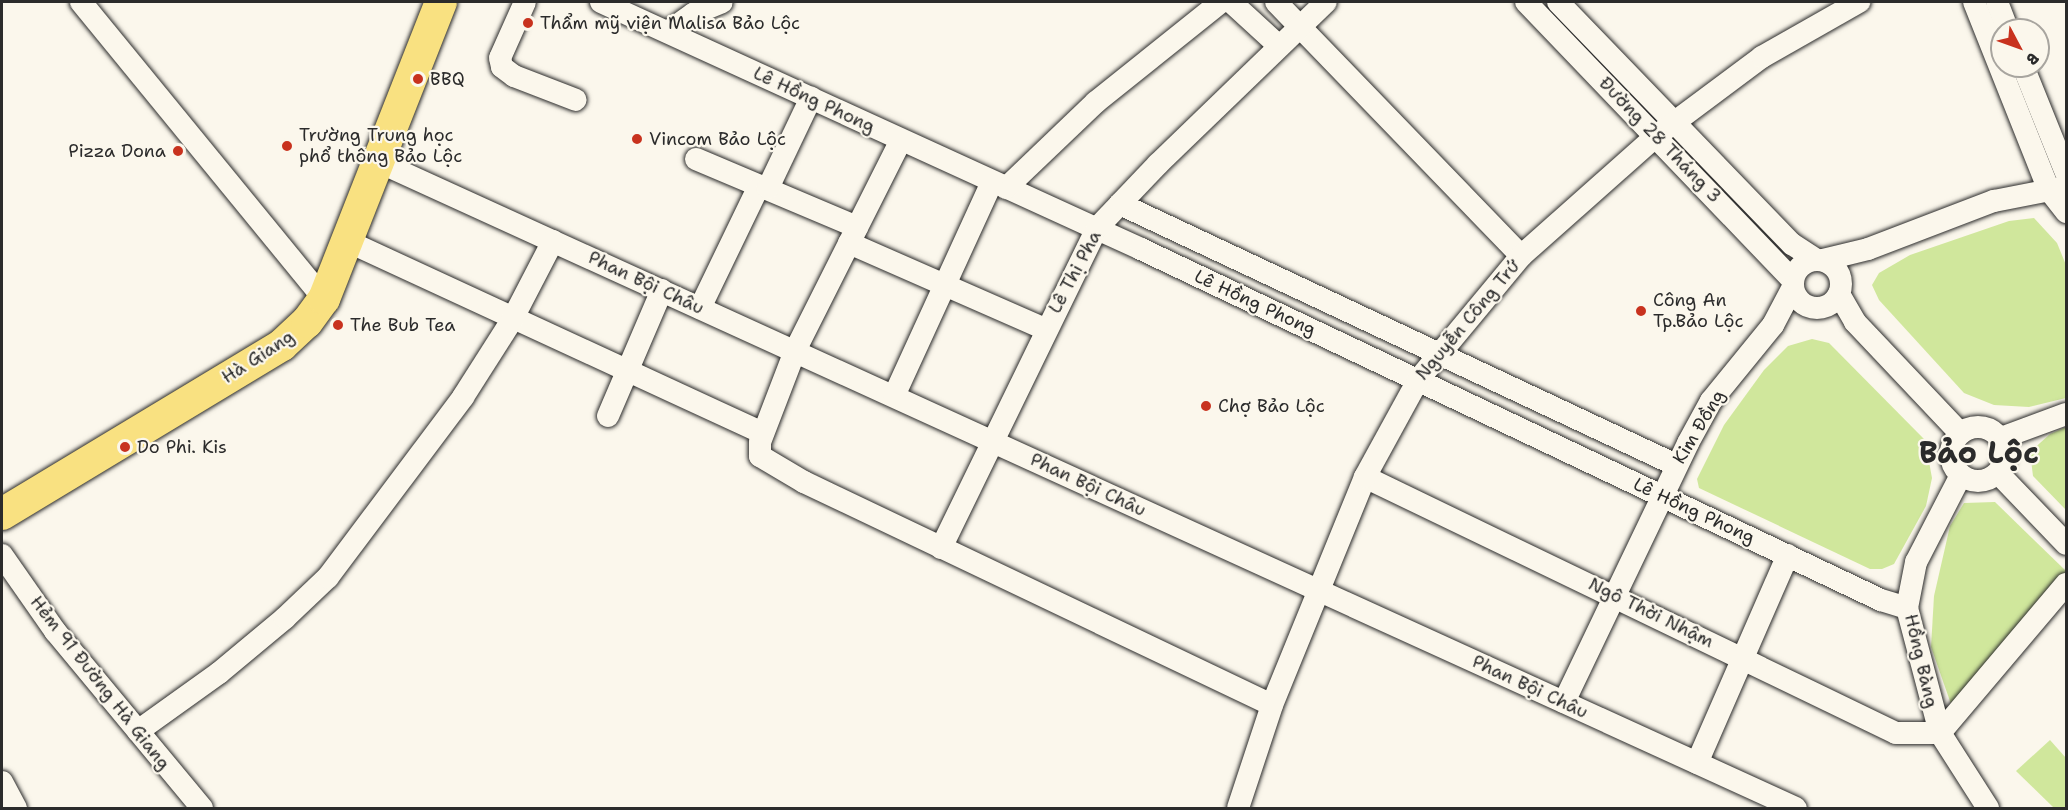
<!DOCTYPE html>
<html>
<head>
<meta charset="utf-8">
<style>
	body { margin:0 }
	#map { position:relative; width:2068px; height:810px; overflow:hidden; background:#fbf7ec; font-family:"Shantell Sans",sans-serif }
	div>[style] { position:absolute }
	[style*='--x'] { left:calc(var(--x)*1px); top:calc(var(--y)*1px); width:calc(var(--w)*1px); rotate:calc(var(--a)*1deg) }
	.green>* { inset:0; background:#d0e79c }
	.roads { filter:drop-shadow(0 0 2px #2b2b2b) drop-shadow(0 0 2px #2b2b2b) }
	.minor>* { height:22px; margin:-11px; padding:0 11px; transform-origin:11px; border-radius:11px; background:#fbf7ec }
	.minor>.ring { margin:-11px; padding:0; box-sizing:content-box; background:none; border:22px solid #fbf7ec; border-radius:50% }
	.highway>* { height:32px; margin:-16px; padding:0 16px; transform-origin:16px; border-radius:16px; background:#f9e181 }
	.dots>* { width:16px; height:16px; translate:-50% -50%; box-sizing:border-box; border:3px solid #fbf7ec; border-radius:50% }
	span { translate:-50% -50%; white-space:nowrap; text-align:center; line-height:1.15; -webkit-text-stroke:4.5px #fbf7ec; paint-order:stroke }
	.poi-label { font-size:18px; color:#2b2b2b }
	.left { translate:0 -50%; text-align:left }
	.right { translate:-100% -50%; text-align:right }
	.street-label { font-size:18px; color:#2b2b2b }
	.town-label { font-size:30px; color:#2b2b2b; font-weight:700 }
	.frame { position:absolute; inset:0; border:3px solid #2b2b2b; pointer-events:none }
	.north { position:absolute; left:1990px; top:18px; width:60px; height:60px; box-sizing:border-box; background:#fbf7ec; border:2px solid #a8a59f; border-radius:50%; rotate:131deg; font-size:16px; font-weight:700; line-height:24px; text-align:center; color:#2b2b2b }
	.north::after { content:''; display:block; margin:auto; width:21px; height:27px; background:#c8321e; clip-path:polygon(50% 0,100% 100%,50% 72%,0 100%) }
</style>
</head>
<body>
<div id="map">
	<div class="green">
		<div style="clip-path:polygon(2034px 218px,2057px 243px,2066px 265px,2066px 398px,2029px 407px,1994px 405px,1964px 393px,1879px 300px,1872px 285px,1879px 273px,1910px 255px,2009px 221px)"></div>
		<div style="clip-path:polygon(1812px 339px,1829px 343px,1925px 440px,1932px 478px,1926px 506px,1894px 564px,1882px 569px,1870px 569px,1699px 488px,1697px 479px,1724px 425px,1764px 370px,1788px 346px)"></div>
		<div style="clip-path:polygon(2066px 427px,2066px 510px,2033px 476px,2030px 452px,2050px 434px)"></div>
		<div style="clip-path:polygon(1995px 502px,2066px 571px,1951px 704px,1931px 647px,1934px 596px,1950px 526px,1964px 503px)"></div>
		<div style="clip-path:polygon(2050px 740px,2066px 758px,2066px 808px,2054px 808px,2016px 771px)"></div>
	</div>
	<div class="roads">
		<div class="minor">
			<div style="--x:81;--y:2;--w:384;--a:50.7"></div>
			<div style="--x:525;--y:2;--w:61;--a:114.1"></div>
			<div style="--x:500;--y:58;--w:9;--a:77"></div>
			<div style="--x:502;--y:67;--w:15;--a:37"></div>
			<div style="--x:514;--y:76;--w:66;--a:21.2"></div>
			<div style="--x:601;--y:2;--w:594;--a:24.58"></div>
			<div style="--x:1141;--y:249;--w:819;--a:25.38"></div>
			<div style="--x:1881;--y:600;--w:27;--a:17"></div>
			<div style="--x:1231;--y:2;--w:64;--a:42.5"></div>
			<div style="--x:1276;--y:2;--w:353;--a:46"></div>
			<div style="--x:1526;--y:2;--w:385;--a:46.2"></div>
			<div style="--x:1558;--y:2;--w:337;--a:46"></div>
			<div style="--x:1792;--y:244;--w:27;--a:33"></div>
			<div style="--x:1974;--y:2;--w:202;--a:68.3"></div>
			<div style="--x:2049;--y:190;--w:28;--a:52"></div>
			<div style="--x:1997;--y:2;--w:30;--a:69"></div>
			<div style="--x:668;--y:32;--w:31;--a:-36"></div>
			<div style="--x:693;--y:14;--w:31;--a:-22"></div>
			<div style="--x:2023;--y:66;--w:115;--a:68.1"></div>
			<div style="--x:901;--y:140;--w:236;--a:116.7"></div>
			<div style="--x:795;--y:351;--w:97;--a:111"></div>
			<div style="--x:760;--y:442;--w:14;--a:90"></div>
			<div style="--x:760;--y:456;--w:51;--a:30.6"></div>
			<div style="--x:804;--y:482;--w:518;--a:25.48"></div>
			<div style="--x:696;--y:159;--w:175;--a:22.9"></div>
			<div style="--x:379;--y:162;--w:1557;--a:24.51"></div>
			<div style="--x:1006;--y:188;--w:124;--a:-43.7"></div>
			<div style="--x:1096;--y:102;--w:160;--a:-38.7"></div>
			<div style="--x:1120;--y:204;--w:614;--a:25.15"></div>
			<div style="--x:347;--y:241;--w:458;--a:24.8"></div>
			<div style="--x:849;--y:243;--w:214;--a:23.7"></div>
			<div class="ring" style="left:1793px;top:260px;width:26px;height:26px"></div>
			<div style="--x:1823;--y:260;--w:46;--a:-13.7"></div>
			<div style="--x:1868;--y:249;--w:135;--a:-20.9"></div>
			<div style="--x:1994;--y:201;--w:73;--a:-11"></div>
			<div style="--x:1839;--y:294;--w:32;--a:60"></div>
			<div style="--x:1855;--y:322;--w:153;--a:46.6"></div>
			<div style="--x:700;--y:308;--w:131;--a:-64.2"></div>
			<div style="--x:757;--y:190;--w:11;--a:-10"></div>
			<div style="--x:768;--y:188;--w:100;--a:-64.5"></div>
			<div style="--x:894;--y:396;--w:235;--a:-65.4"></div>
			<div style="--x:608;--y:416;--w:137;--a:-66.8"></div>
			<div class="ring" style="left:1951px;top:427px;width:32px;height:32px"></div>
			<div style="--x:2001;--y:438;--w:69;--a:-20.3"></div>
			<div style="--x:1998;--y:473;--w:98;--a:46.2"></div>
			<div style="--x:1961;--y:475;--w:98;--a:117.3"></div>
			<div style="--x:1916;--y:562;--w:47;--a:101.1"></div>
			<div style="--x:1907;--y:608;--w:129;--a:75.2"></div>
			<div style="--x:1940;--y:733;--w:89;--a:57.4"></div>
			<div style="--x:1365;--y:477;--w:589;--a:25.74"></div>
			<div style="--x:1896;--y:733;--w:44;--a:0"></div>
			<div style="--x:1940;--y:733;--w:195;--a:-49.8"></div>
			<div style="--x:941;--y:548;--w:356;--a:-64"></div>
			<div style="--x:1097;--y:228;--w:88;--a:-46.4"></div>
			<div style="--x:1158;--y:164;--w:233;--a:-44"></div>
			<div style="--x:2;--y:555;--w:93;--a:55.1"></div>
			<div style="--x:55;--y:631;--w:230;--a:50.3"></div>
			<div style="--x:1564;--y:702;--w:287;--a:-64.4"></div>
			<div style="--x:1688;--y:443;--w:48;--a:-61.3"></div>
			<div style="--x:1711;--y:401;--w:98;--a:-50.8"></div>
			<div style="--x:1773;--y:325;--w:43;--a:-62.2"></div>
			<div style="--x:138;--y:731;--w:100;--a:-35.6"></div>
			<div style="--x:219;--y:673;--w:86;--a:-39.8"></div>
			<div style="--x:285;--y:618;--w:59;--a:-43.6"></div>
			<div style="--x:328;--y:577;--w:225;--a:-53.1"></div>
			<div style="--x:463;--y:397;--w:91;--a:-57.5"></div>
			<div style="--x:512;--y:320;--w:89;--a:-62.6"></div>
			<div style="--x:1697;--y:763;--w:227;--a:-66.4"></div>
			<div style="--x:2;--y:782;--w:30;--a:62"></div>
			<div style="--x:1238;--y:808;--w:108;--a:-71.7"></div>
			<div style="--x:1272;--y:705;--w:246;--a:-67.8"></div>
			<div style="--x:1365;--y:477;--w:111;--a:-61.3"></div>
			<div style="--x:1418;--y:380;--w:161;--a:-50.3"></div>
			<div style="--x:1521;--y:256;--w:181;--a:-41.6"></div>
			<div style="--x:1656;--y:136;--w:132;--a:-36.7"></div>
			<div style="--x:1762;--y:57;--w:112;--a:-29.6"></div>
		</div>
		<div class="highway">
			<div style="--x:2;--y:514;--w:327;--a:-31.1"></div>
			<div style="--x:282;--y:345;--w:34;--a:-43"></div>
			<div style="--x:307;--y:322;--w:29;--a:-54"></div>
			<div style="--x:324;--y:299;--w:319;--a:-68.5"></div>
		</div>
	</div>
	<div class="dots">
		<div style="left:528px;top:23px;background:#c8321e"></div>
		<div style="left:418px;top:79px;background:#c8321e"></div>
		<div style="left:637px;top:139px;background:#c8321e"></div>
		<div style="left:287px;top:146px;background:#c8321e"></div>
		<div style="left:178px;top:151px;background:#c8321e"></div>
		<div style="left:1641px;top:311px;background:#c8321e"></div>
		<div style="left:338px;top:325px;background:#c8321e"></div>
		<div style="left:1206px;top:406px;background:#c8321e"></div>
		<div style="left:125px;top:447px;background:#c8321e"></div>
	</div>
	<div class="poi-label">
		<span class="left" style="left:540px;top:23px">Thẩm mỹ viện Malisa Bảo Lộc</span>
		<span class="left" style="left:430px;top:79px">BBQ</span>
		<span class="left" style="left:299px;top:146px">Trường Trung học<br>phổ thông Bảo Lộc</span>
		<span class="left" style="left:649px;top:139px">Vincom Bảo Lộc</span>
		<span class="right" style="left:166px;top:151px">Pizza Dona</span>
		<span class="left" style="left:1653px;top:311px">Công An<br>Tp.Bảo Lộc</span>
		<span class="left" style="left:350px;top:325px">The Bub Tea</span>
		<span class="left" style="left:1218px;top:406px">Chợ Bảo Lộc</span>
		<span class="left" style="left:137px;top:447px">Do Phi. Kis</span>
	</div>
	<div class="street-label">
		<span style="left:814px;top:100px;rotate:25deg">Lê Hồng Phong</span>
		<span style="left:1660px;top:140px;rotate:46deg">Đường 28 Tháng 3</span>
		<span style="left:1075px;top:272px;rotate:-62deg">Lê Thị Pha</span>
		<span style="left:646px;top:283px;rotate:25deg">Phan Bội Châu</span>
		<span style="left:1255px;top:303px;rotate:25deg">Lê Hồng Phong</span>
		<span style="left:1468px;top:320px;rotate:-50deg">Nguyễn Công Trứ</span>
		<span style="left:258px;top:357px;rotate:-33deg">Hà Giang</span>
		<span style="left:1699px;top:427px;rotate:-59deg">Kim Đồng</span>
		<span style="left:1088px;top:485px;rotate:25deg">Phan Bội Châu</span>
		<span style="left:1694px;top:511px;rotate:25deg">Lê Hồng Phong</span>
		<span style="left:1651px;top:613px;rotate:26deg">Ngô Thời Nhậm</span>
		<span style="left:1921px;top:661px;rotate:77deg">Hồng Bàng</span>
		<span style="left:100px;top:683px;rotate:52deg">Hẻm 91 Đường Hà Giang</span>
		<span style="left:1530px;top:687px;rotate:25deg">Phan Bội Châu</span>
	</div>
	<div class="town-label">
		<span style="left:1979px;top:453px">Bảo Lộc</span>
	</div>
	<div class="frame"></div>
	<div class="north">B</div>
</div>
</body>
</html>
